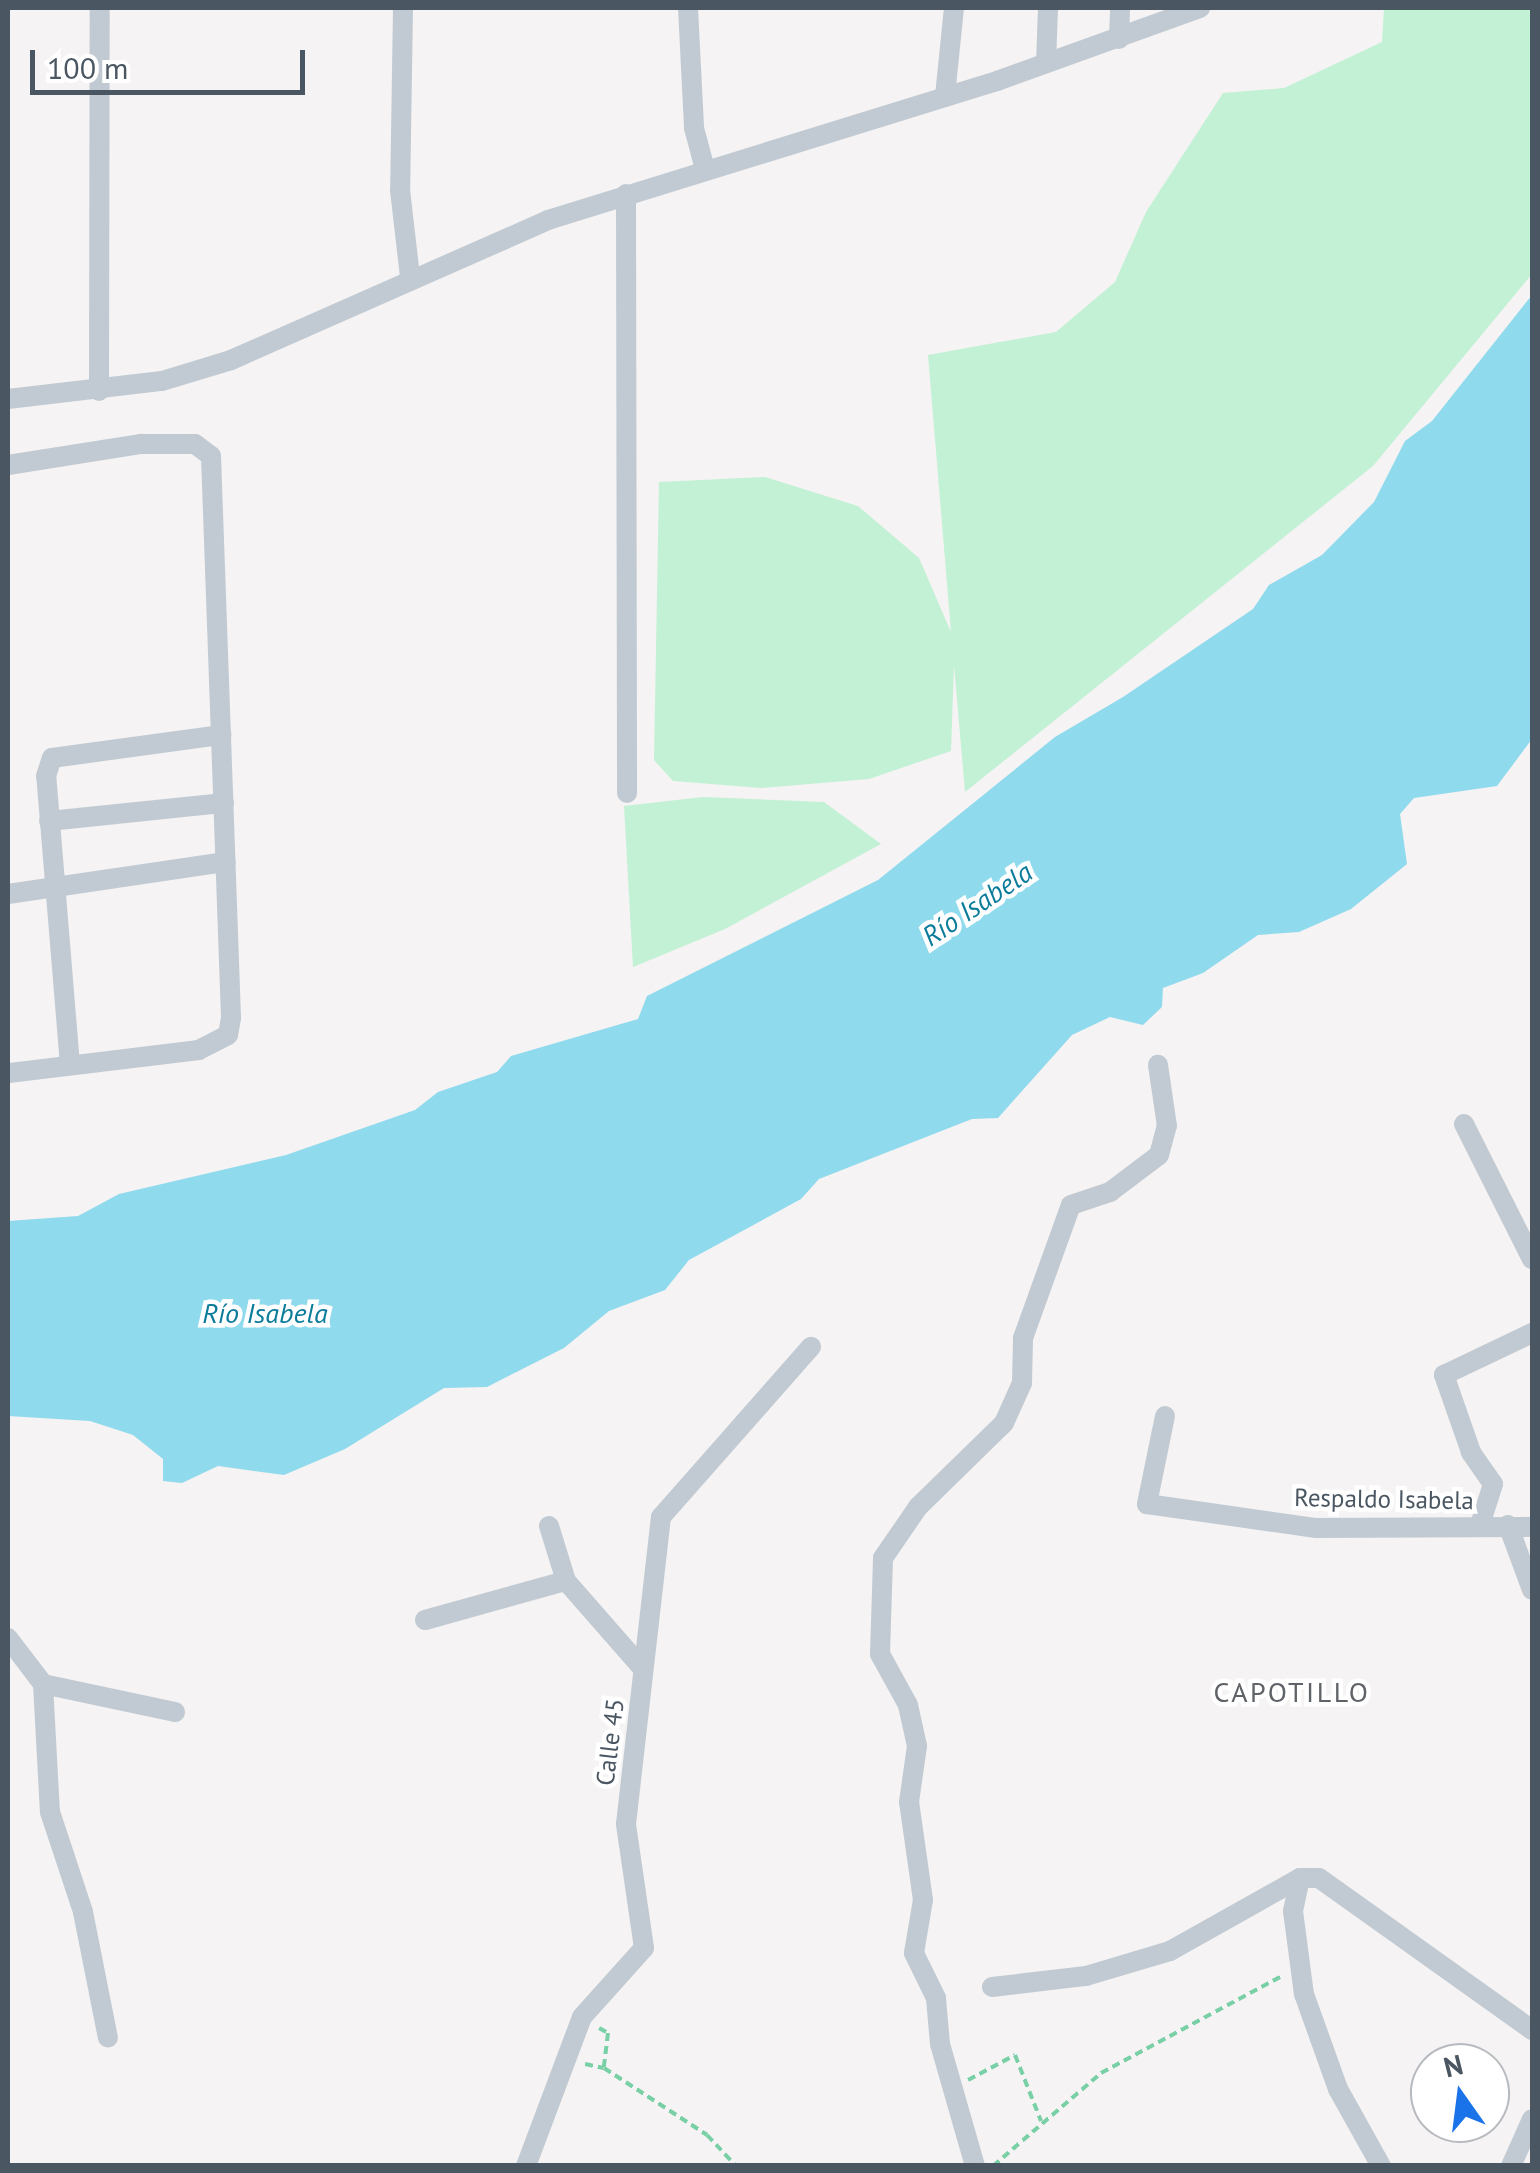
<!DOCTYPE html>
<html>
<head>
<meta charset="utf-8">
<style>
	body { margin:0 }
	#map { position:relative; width:1540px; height:2173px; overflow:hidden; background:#f5f3f3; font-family:"PT Sans",sans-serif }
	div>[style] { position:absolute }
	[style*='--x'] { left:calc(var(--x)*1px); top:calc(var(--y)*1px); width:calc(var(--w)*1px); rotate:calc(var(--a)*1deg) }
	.green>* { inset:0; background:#c3f1d5 }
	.water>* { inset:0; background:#90daee }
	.path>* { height:4px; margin-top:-2px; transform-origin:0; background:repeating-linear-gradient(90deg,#7ad0a6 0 8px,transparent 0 13px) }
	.minor>* { height:20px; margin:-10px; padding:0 10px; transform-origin:10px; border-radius:10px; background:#c1cad2 }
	span { translate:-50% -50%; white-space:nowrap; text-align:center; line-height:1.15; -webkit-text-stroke:9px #fff; paint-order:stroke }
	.street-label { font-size:25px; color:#4a5661 }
	.water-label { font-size:28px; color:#0c7c9b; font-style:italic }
	.neighbourhood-label { font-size:28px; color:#5f6368; letter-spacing:2.5px }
	.frame { position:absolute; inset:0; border:10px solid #4a5661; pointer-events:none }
	.north { position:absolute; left:1410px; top:2043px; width:100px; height:100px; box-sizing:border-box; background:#fff; border:2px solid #b7bbc0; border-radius:50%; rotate:346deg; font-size:28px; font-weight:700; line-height:40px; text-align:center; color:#4a5661 }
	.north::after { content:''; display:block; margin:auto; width:35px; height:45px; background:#1a73e8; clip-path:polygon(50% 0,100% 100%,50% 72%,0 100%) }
	.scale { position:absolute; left:30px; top:50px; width:275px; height:45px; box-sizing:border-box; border:5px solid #4a5661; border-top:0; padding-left:12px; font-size:30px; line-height:35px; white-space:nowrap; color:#4a5661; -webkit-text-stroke:8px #fff; paint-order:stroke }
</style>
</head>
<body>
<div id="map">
	<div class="green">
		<div style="clip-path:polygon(1384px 8px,1532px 8px,1532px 274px,1373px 466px,965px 792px,954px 665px,951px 751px,869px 779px,761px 788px,673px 781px,654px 760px,659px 482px,765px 477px,858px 506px,919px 558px,951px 632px,928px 355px,1056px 332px,1115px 282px,1146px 212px,1223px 93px,1284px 88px,1382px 42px)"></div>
		<div style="clip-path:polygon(703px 797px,824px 802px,881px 844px,725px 929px,633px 967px,624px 806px)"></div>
	</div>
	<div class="water">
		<div style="clip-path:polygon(1532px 295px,1532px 739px,1497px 786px,1414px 798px,1400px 814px,1407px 864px,1351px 909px,1299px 932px,1258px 935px,1203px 973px,1163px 988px,1162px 1007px,1143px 1025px,1110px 1017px,1072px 1035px,998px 1118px,972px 1119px,819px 1179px,801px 1199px,689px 1260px,665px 1290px,609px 1311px,564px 1348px,487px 1387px,444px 1388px,345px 1449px,284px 1475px,218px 1466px,182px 1483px,163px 1481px,163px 1459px,133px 1435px,90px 1421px,8px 1416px,8px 1221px,78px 1216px,119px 1194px,286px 1155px,415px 1110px,438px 1092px,497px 1072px,511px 1056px,638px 1019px,647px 996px,878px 880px,1055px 737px,1123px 697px,1253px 609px,1269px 585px,1322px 555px,1374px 502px,1405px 441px,1432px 421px)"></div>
	</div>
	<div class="path">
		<div style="--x:599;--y:2028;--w:10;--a:29"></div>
		<div style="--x:608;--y:2033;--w:35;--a:97"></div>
		<div style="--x:585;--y:2064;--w:19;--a:12"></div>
		<div style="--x:604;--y:2068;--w:123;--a:33"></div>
		<div style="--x:707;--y:2135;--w:42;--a:46.9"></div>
		<div style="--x:968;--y:2080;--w:53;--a:-28"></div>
		<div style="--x:1015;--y:2055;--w:71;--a:68.5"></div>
		<div style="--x:993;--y:2166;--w:143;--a:-40.7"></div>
		<div style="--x:1101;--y:2073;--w:208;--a:-28.2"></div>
	</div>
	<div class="minor">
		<div style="--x:403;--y:8;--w:182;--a:90.9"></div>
		<div style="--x:400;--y:190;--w:88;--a:83.4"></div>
		<div style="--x:688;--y:8;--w:120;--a:87.1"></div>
		<div style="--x:694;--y:128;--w:42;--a:75"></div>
		<div style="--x:1119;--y:39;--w:31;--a:-88"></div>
		<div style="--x:1046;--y:63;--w:55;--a:-87.9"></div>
		<div style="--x:945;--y:96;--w:88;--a:-84.2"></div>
		<div style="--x:626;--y:194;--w:599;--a:89.9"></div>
		<div style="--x:99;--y:391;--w:383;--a:-89.9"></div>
		<div style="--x:8;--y:399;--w:155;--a:-6.7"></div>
		<div style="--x:162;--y:381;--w:72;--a:-16.9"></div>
		<div style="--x:231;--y:360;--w:347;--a:-23.8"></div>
		<div style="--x:548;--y:220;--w:470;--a:-17.2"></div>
		<div style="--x:997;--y:81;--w:216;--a:-19.8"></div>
		<div style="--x:8;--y:465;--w:135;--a:-9"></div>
		<div style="--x:141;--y:444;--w:54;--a:0"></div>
		<div style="--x:195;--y:444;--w:20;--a:37"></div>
		<div style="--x:211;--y:456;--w:562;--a:87.96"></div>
		<div style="--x:231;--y:1018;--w:17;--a:100"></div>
		<div style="--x:228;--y:1035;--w:33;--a:153"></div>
		<div style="--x:199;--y:1050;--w:192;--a:173.1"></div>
		<div style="--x:49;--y:821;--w:176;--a:-5.9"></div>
		<div style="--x:8;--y:894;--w:220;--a:-8.4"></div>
		<div style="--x:70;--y:1065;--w:290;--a:-94.7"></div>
		<div style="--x:46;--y:776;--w:19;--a:-72"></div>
		<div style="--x:52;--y:758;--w:171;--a:-7.8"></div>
		<div style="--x:1464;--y:1124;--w:151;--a:63.3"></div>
		<div style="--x:1165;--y:1416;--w:90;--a:101.6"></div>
		<div style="--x:1147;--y:1504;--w:171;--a:8.1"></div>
		<div style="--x:1316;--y:1528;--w:216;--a:-0.3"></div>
		<div style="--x:1480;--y:1525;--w:43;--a:-72.4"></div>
		<div style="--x:1493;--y:1484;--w:39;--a:-125"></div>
		<div style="--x:1471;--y:1452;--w:82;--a:-109.3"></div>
		<div style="--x:1444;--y:1375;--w:98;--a:-25.5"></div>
		<div style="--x:1508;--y:1525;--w:69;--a:69.7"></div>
		<div style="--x:549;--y:1526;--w:58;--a:72.8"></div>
		<div style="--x:425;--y:1620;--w:146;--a:-15.5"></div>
		<div style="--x:566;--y:1581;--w:117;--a:48.8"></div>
		<div style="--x:8;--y:1638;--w:58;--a:52.7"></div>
		<div style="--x:43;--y:1684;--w:128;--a:86.9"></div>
		<div style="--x:50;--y:1812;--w:105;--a:71.7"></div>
		<div style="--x:83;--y:1912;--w:128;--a:78.8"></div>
		<div style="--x:43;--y:1684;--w:135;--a:12"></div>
		<div style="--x:1300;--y:1878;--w:34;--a:102"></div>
		<div style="--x:1293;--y:1911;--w:84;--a:82.5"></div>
		<div style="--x:1304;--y:1994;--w:101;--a:70.3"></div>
		<div style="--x:1338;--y:2089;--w:88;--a:60.8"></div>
		<div style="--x:992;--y:1987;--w:95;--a:-6.7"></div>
		<div style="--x:1086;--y:1976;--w:88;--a:-16.6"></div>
		<div style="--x:1170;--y:1951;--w:149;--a:-29.3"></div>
		<div style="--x:1300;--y:1878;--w:19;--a:0"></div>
		<div style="--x:1319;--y:1878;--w:262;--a:35.5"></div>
		<div style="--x:526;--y:2166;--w:159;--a:-69.4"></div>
		<div style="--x:582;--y:2017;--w:93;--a:-48.1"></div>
		<div style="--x:644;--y:1948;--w:125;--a:-98.3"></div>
		<div style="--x:626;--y:1824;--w:309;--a:-83.5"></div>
		<div style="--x:661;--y:1517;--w:227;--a:-48.6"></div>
		<div style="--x:975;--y:2166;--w:127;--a:-106"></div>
		<div style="--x:940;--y:2044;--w:46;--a:-95"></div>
		<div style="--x:936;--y:1998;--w:50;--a:-116.1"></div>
		<div style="--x:914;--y:1953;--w:54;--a:-80.4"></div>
		<div style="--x:923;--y:1900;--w:99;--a:-98.1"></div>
		<div style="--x:909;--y:1802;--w:57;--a:-81.9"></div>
		<div style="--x:917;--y:1746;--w:42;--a:-102.4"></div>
		<div style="--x:908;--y:1705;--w:58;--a:-118.8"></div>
		<div style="--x:880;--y:1654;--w:96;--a:-88.2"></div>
		<div style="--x:883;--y:1558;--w:62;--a:-55.5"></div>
		<div style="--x:918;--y:1507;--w:120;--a:-44.3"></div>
		<div style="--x:1004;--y:1423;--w:44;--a:-65.8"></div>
		<div style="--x:1022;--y:1383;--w:45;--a:-88.7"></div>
		<div style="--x:1023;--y:1338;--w:141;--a:-70.2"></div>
		<div style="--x:1071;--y:1205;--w:41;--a:-18.4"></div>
		<div style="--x:1110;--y:1192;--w:61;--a:-37.1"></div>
		<div style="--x:1159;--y:1155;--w:30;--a:-75"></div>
		<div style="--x:1167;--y:1126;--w:62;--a:-98.4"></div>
		<div style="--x:1511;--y:2166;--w:51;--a:-65.9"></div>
	</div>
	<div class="street-label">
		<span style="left:1384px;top:1499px;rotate:1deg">Respaldo Isabela</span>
		<span style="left:610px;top:1742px;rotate:-83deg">Calle 45</span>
	</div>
	<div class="water-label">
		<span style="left:977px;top:904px;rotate:-34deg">Río Isabela</span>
		<span style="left:265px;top:1313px">Río Isabela</span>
	</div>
	<div class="neighbourhood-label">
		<span style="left:1292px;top:1692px">CAPOTILLO</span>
	</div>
	<div class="frame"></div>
	<div class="north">N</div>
	<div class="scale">100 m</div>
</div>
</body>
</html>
